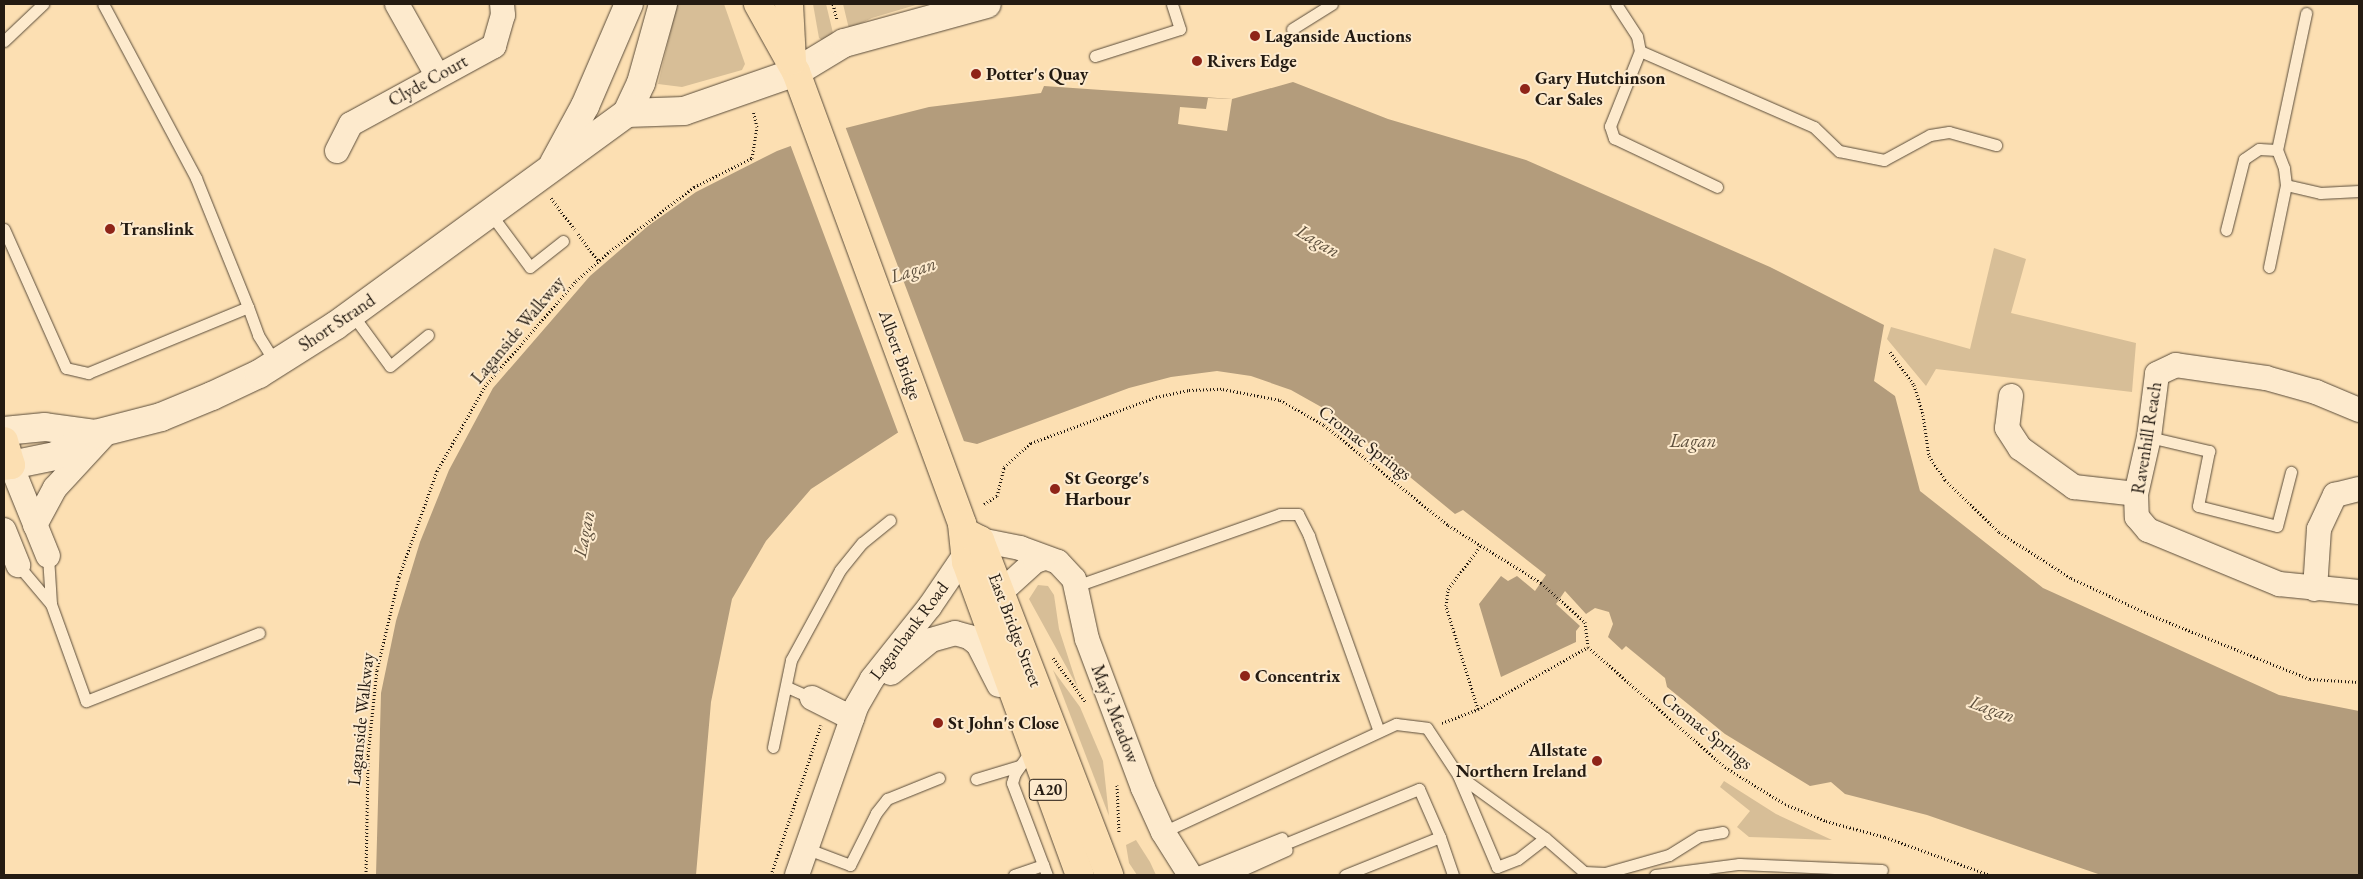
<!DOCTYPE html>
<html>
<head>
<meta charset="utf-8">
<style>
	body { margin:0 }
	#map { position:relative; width:2363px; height:879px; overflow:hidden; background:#fcdfb2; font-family:"EB Garamond",serif }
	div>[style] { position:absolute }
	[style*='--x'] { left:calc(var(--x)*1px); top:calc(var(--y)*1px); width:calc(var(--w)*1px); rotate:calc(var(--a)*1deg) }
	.green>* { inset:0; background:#d7be97 }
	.water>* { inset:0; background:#b39c7c }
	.pier>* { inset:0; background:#fcdfb2 }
	.path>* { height:3px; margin-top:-1.5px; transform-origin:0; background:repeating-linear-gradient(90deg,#241b12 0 1px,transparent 0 3.5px) }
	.roads { filter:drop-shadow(0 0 1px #5a4c3a) drop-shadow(0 0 1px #5a4c3a) }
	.service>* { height:11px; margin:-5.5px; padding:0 5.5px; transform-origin:5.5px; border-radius:5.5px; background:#fdeacd }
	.minor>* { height:24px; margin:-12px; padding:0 12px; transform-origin:12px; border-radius:12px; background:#fdeacd }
	.secondary>* { height:28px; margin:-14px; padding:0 14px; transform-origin:14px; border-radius:14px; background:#fdeacd }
	.primary>* { height:28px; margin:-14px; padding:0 14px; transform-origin:14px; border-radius:14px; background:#fcdfb2 }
	.dots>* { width:14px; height:14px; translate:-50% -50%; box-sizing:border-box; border:2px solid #fdeacd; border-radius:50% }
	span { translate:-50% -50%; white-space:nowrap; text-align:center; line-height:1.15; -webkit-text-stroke:4px #fdeacd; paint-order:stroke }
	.shield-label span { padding:1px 4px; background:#fdeacd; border:1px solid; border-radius:4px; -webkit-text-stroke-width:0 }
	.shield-label { font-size:16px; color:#241b12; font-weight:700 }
	.poi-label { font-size:18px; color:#241b12; font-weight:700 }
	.left { translate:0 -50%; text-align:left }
	.right { translate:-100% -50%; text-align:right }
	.street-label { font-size:18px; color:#241b12 }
	.water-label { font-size:19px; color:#5d4f3c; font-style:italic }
	.frame { position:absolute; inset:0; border:5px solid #241b12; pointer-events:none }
</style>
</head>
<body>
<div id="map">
	<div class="green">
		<div style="clip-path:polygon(677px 4px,724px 4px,745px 64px,742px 70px,682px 87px,658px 84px)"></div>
		<div style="clip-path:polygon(813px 4px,826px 4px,833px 33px,822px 40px,819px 38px)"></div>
		<div style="clip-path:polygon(843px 4px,919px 4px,872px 18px,849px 29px)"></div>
		<div style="clip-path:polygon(1994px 248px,2026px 259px,2011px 313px,2136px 343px,2132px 392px,1936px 369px,1926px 386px,1887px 339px,1891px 327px,1970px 349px)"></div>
		<div style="clip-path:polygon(1038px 585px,1048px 586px,1054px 595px,1059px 629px,1078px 688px,1029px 599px)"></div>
		<div style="clip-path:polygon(1053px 670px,1080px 707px,1103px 761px,1109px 816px)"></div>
		<div style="clip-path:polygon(1724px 781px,1776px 814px,1832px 840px,1749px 837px,1737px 827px,1750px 811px,1720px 787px)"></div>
		<div style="clip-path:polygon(1136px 840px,1150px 862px,1156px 875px,1137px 875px,1129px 863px,1126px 845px)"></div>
	</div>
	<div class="water">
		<div style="clip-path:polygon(1293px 82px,1388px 119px,1526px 160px,1770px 267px,1884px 325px,1874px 381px,1895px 396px,1920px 491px,2043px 588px,2279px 695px,2359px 711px,2359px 875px,2101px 875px,1927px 815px,1845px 794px,1831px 782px,1810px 786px,1725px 734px,1667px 687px,1665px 678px,1626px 646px,1622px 650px,1608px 637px,1613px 624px,1609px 612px,1595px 608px,1586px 614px,1565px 591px,1556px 604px,1580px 626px,1576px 631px,1576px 642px,1501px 677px,1479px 604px,1501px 576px,1508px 581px,1517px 576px,1535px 591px,1546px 575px,1463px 510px,1455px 514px,1332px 413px,1291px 390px,1251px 376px,1217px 371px,1171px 377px,1129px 388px,977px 444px,905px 428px,811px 489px,766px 541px,732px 599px,711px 702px,696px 875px,376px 875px,381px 693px,396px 621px,420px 542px,449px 470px,493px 388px,590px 276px,648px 226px,696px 192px,777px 151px,826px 133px,929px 107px,1041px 93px,1044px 86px,1232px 99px)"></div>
	</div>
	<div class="pier">
		<div style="clip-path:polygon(1208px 98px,1232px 99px,1227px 131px,1178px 124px,1180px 107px,1206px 109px)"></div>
		<div style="clip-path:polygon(845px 126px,965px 444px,906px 431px,899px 435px,790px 144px)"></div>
	</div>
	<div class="path">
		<div style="--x:833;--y:4;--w:16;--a:76"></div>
		<div style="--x:551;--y:198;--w:39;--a:53"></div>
		<div style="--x:578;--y:234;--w:35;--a:53"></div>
		<div style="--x:1890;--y:352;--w:41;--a:54"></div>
		<div style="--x:1914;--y:385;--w:31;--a:73"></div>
		<div style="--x:1923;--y:415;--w:41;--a:81.7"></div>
		<div style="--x:1929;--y:456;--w:29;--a:56"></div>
		<div style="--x:1945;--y:480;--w:75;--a:43.9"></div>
		<div style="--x:1999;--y:532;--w:85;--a:32.6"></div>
		<div style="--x:2071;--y:578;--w:90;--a:24.9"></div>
		<div style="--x:2153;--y:616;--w:169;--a:21.9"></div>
		<div style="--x:2310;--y:679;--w:49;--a:3.5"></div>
		<div style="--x:984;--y:504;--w:15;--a:-32"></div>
		<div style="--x:997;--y:496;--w:30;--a:-76"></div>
		<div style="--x:1004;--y:467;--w:36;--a:-42"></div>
		<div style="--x:1031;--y:443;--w:133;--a:-20.2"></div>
		<div style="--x:1156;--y:397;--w:34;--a:-12"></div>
		<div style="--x:1189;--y:390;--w:34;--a:-2"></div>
		<div style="--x:1223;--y:389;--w:58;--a:10.9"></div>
		<div style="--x:1280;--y:400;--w:51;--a:29.6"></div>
		<div style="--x:1324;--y:425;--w:159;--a:38.9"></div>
		<div style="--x:1448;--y:525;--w:110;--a:31.9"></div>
		<div style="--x:1541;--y:583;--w:59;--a:41.6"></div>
		<div style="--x:1585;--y:622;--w:25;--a:83"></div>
		<div style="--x:1588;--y:647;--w:182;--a:41.2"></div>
		<div style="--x:1725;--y:767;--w:70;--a:31.7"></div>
		<div style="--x:1785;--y:804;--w:44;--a:22.5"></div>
		<div style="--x:1826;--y:821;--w:61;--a:15.2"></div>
		<div style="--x:1885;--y:837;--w:112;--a:19.9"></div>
		<div style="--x:1053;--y:658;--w:54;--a:53.3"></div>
		<div style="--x:1478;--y:709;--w:108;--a:-107.3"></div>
		<div style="--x:1446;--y:606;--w:17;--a:-83"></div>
		<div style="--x:1448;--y:589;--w:56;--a:-52.9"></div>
		<div style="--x:1442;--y:723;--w:39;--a:-21"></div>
		<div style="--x:1478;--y:709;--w:126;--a:-29.4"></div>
		<div style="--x:1117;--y:785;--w:47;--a:87.6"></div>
		<div style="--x:366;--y:875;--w:120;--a:-89"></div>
		<div style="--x:368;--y:755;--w:85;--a:-84"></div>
		<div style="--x:377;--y:670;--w:96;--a:-76.7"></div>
		<div style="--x:399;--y:577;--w:113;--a:-70.3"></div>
		<div style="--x:437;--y:471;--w:98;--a:-60.5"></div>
		<div style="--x:485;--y:386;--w:139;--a:-49.1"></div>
		<div style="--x:576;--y:281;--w:45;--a:-41.4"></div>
		<div style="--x:610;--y:251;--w:106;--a:-37.3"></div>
		<div style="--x:694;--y:187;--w:65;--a:-26.6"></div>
		<div style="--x:752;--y:158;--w:31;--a:-81"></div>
		<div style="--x:757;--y:127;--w:17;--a:-103"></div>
		<div style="--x:771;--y:875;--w:158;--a:-71.6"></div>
	</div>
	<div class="roads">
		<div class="service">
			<div style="--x:1616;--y:4;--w:38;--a:57"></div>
			<div style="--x:1637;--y:36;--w:15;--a:79"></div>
			<div style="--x:1640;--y:51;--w:81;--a:111.8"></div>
			<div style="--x:1610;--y:126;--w:13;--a:72"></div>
			<div style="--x:1614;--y:138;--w:114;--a:25.4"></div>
			<div style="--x:1292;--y:29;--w:47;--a:-32"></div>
			<div style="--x:4;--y:41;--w:54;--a:-43.5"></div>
			<div style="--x:1640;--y:51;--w:190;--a:23.6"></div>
			<div style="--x:1814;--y:127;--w:35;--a:44"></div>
			<div style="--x:1839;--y:151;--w:46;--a:11.3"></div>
			<div style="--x:1884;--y:160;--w:52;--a:-28.5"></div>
			<div style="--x:1930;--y:135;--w:19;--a:-9"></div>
			<div style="--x:1949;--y:132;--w:49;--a:15.5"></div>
			<div style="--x:1095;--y:56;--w:89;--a:-17.6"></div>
			<div style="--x:1180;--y:29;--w:26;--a:-108"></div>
			<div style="--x:2286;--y:185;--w:35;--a:13"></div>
			<div style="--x:2320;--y:193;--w:39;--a:-3"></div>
			<div style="--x:490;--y:213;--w:67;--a:53.5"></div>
			<div style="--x:530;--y:267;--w:42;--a:-38.2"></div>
			<div style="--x:4;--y:229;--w:152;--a:66"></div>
			<div style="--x:66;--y:368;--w:23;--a:13"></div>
			<div style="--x:88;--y:373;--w:173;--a:-22.4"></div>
			<div style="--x:248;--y:307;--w:139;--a:-112"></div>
			<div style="--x:196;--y:178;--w:197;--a:-118.1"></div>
			<div style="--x:2226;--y:230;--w:73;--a:-75.8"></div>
			<div style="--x:2244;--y:159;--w:18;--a:-34"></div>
			<div style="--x:2259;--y:149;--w:18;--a:3"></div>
			<div style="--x:2269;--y:267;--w:84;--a:-78.3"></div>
			<div style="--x:2286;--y:185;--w:17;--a:-97"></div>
			<div style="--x:2284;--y:168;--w:19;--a:-111"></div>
			<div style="--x:2277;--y:150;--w:140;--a:-78"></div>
			<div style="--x:248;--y:307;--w:30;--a:70"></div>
			<div style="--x:258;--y:335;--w:34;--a:58"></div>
			<div style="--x:352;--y:314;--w:64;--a:53.8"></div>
			<div style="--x:390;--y:366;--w:49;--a:-39.2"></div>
			<div style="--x:2149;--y:437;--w:62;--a:13.1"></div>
			<div style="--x:2209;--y:451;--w:56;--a:101.3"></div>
			<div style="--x:2198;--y:506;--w:81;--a:14.2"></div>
			<div style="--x:2277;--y:526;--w:56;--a:-75.5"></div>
			<div style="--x:48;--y:556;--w:48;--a:86.4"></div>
			<div style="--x:51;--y:604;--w:103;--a:70.2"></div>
			<div style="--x:86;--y:701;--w:186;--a:-21.5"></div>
			<div style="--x:18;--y:565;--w:51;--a:49.8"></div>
			<div style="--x:1076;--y:586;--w:216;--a:-19.4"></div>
			<div style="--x:1280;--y:514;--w:18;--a:0"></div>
			<div style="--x:1298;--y:514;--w:25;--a:63"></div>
			<div style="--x:1309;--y:536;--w:207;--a:70.3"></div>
			<div style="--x:787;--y:687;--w:27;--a:24"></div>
			<div style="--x:773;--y:747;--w:89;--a:-78.3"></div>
			<div style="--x:791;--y:660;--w:102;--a:-61.4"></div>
			<div style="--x:840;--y:570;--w:35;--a:-51"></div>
			<div style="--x:862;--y:543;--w:36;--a:-39"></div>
			<div style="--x:1032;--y:749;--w:29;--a:125"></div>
			<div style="--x:1015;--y:773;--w:10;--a:107"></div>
			<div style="--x:1012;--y:783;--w:98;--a:69.2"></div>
			<div style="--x:976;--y:779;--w:45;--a:-16.8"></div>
			<div style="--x:1163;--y:832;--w:257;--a:-24.9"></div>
			<div style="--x:1396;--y:724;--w:31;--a:7"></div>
			<div style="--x:1427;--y:728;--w:56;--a:56.6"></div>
			<div style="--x:1458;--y:775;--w:100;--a:67"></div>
			<div style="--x:1497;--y:867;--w:22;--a:-21"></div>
			<div style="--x:1518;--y:859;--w:34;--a:-38"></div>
			<div style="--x:1545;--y:838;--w:107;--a:-144.1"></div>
			<div style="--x:1545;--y:838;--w:52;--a:41.1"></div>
			<div style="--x:1584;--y:872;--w:21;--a:3"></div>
			<div style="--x:1605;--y:873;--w:66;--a:-15.7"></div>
			<div style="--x:1669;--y:855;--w:36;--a:-32"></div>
			<div style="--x:1700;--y:836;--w:23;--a:-10"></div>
			<div style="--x:805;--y:848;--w:48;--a:20.7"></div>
			<div style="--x:850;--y:865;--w:58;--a:-63.4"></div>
			<div style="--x:876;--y:813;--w:18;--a:-52"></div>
			<div style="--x:887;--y:799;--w:56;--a:-22"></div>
			<div style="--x:1014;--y:875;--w:31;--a:-19"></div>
			<div style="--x:1190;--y:875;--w:99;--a:-21.9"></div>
			<div style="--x:1209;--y:875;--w:227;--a:-22.3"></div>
			<div style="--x:1419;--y:789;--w:52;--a:66.4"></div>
			<div style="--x:1231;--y:875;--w:61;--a:-24.1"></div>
			<div style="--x:1345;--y:875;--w:102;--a:-21.8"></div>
			<div style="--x:1440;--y:837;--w:40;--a:71.1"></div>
			<div style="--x:1655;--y:875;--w:85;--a:-7.5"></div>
			<div style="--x:1739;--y:864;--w:143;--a:2.4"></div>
		</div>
		<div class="minor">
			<div style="--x:397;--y:4;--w:81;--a:60.6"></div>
			<div style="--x:337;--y:151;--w:30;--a:-63"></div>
			<div style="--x:351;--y:124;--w:163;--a:-28.6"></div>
			<div style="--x:494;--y:46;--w:32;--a:-74"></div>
			<div style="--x:503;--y:15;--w:11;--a:-95"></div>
			<div style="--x:2011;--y:396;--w:32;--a:97"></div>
			<div style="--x:2007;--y:428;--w:24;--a:57"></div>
			<div style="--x:2020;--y:448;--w:67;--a:35.8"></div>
			<div style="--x:2074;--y:487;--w:62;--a:6.4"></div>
			<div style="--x:2359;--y:410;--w:47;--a:-157.3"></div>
			<div style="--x:2316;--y:392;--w:52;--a:-164.4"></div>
			<div style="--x:2266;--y:378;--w:91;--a:-171.8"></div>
			<div style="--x:2176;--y:365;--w:21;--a:155"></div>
			<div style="--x:2157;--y:374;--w:64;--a:97.2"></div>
			<div style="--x:2149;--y:437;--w:58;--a:102.8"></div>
			<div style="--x:2136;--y:494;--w:23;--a:88"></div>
			<div style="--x:2137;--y:517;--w:17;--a:50"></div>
			<div style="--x:2148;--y:530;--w:142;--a:22.4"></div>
			<div style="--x:2279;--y:584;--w:80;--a:5.7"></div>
			<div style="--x:11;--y:465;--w:98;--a:67.9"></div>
			<div style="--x:35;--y:525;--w:42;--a:-61.6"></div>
			<div style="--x:55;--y:488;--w:75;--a:-47.2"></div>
			<div style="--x:4;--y:530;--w:38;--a:68"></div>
			<div style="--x:980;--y:540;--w:41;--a:11.3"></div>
			<div style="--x:1020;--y:548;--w:40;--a:20.2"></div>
			<div style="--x:1058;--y:562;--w:23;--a:47"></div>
			<div style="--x:1074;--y:579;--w:61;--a:77.8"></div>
			<div style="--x:1087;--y:639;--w:159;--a:69.4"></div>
			<div style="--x:1143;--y:788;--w:48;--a:65.6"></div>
			<div style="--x:1163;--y:832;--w:51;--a:57.9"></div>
			<div style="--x:2315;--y:589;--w:60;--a:-86.2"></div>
			<div style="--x:2319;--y:529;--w:38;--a:-65"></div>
			<div style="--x:2335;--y:495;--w:25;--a:-14"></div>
			<div style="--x:1000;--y:593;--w:47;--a:-42.4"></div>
			<div style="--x:1035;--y:561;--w:9;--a:-18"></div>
			<div style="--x:891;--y:673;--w:52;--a:-39.5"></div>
			<div style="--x:931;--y:640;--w:25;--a:-16"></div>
			<div style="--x:955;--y:633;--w:15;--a:16"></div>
			<div style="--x:969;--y:637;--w:11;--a:38"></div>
			<div style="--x:978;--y:644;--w:46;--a:62.9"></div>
			<div style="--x:812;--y:698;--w:45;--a:26.6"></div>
			<div style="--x:797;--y:875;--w:178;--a:-70.6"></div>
			<div style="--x:856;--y:707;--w:32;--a:-60"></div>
			<div style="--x:872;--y:679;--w:93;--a:-51.5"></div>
			<div style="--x:930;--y:606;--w:60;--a:-55.8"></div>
		</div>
		<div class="secondary">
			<div style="--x:627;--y:113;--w:57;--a:-2"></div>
			<div style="--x:684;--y:111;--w:119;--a:-19.2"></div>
			<div style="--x:796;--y:72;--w:56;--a:-31.1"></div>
			<div style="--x:844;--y:43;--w:148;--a:-15.3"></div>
			<div style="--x:554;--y:163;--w:65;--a:-61.5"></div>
			<div style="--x:585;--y:106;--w:111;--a:-66.7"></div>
			<div style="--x:4;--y:431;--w:41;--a:-5.6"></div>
			<div style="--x:45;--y:427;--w:50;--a:8"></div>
			<div style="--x:11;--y:465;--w:45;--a:-11.6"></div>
			<div style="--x:55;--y:456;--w:46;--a:-28.8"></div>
			<div style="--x:95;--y:434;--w:68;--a:-14.4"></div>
			<div style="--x:161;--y:417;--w:55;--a:-22.4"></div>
			<div style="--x:212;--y:396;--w:52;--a:-25.1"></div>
			<div style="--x:259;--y:374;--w:90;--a:-32.3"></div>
			<div style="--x:335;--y:326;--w:361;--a:-36.1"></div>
			<div style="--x:627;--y:113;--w:33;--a:-65"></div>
			<div style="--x:641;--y:83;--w:82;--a:-74.4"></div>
		</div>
		<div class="primary">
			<div style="--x:758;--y:4;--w:78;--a:60.8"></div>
			<div style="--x:796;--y:72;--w:482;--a:69.8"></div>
			<div style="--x:962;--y:524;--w:38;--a:84"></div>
			<div style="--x:966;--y:562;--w:333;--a:70"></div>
			<div style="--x:789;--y:4;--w:57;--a:87"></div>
			<div style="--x:4;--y:441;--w:25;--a:74"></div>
			<div style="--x:11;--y:465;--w:7;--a:172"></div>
			<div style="--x:966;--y:533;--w:16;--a:27"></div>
			<div style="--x:980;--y:540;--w:359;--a:68.9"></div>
		</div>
	</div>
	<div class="dots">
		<div style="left:1255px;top:36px;background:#8f2418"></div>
		<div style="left:1197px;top:61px;background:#8f2418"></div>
		<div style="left:976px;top:74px;background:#8f2418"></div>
		<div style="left:1525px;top:89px;background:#8f2418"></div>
		<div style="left:110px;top:229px;background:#8f2418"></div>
		<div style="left:1055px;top:489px;background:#8f2418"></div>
		<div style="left:1245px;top:676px;background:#8f2418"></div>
		<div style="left:938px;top:723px;background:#8f2418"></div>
		<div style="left:1597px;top:761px;background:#8f2418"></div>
	</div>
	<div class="shield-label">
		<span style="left:1048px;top:790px">A20</span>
	</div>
	<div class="poi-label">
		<span class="left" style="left:1265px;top:36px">Laganside Auctions</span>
		<span class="left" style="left:1207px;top:61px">Rivers Edge</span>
		<span class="left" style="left:986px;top:74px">Potter's Quay</span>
		<span class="left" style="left:1535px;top:89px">Gary Hutchinson<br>Car Sales</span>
		<span class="left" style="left:120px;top:229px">Translink</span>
		<span class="left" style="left:1065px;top:489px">St George's<br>Harbour</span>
		<span class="left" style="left:1255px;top:676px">Concentrix</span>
		<span class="left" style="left:948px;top:723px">St John's Close</span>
		<span class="right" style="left:1587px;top:761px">Allstate<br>Northern Ireland</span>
	</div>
	<div class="street-label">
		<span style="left:428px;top:81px;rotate:-29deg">Clyde Court</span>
		<span style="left:337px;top:323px;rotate:-34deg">Short Strand</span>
		<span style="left:518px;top:330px;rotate:-50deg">Laganside Walkway</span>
		<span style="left:900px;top:355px;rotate:70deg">Albert Bridge</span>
		<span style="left:2147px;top:438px;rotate:-81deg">Ravenhill Reach</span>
		<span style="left:1365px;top:443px;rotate:37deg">Cromac Springs</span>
		<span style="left:1015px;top:630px;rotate:69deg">East Bridge Street</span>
		<span style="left:909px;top:631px;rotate:-53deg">Laganbank Road</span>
		<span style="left:1115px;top:714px;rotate:69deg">May's Meadow</span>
		<span style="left:361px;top:719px;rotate:-84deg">Laganside Walkway</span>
		<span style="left:1707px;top:731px;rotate:39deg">Cromac Springs</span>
	</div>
	<div class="water-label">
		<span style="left:1318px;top:241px;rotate:30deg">Lagan</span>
		<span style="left:913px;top:270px;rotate:-18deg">Lagan</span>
		<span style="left:1693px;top:441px">Lagan</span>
		<span style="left:584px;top:534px;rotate:-79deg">Lagan</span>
		<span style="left:1992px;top:709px;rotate:20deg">Lagan</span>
	</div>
	<div class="frame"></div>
</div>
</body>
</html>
